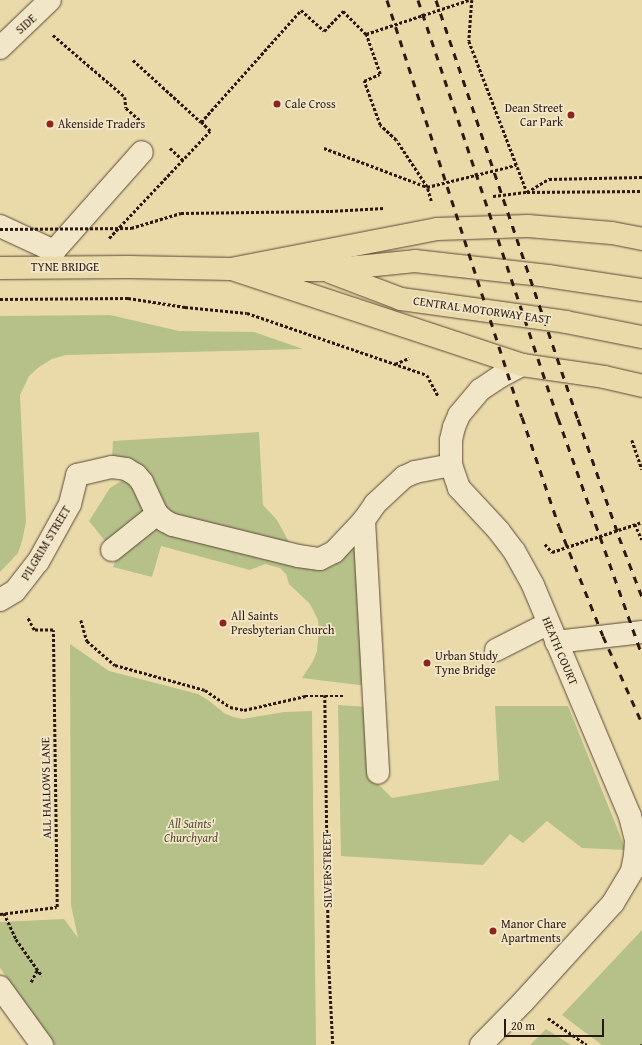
<!DOCTYPE html>
<html>
<head>
<meta charset="utf-8">
<style>
	body { margin:0 }
	#map { position:relative; width:642px; height:1045px; overflow:hidden; background:#eadaaa; font-family:"Gentium Book Plus",serif }
	div>[style] { position:absolute }
	[style*='--x'] { left:calc(var(--x)*1px); top:calc(var(--y)*1px); width:calc(var(--w)*1px); rotate:calc(var(--a)*1deg) }
	.green>* { inset:0; background:#b6c089 }
	.path>* { height:2.5px; margin-top:-1.25px; transform-origin:0; background:repeating-linear-gradient(90deg,#2d1810 0 3px,transparent 0 5px) }
	.roads { filter:drop-shadow(0 0 1px #5c4836) drop-shadow(0 0 1px #5c4836) }
	.minor>* { height:22px; margin:-11px; padding:0 11px; transform-origin:11px; border-radius:11px; background:#f1e7c8 }
	.highway>* { height:22px; margin:-11px; padding:0 11px; transform-origin:11px; border-radius:11px; background:#eadaaa }
	.rail>* { height:3px; margin-top:-1.5px; transform-origin:0; background:repeating-linear-gradient(90deg,#2d1810 0 7px,transparent 0 14px) }
	.path-bridge>* { height:2.5px; margin-top:-1.25px; transform-origin:0; background:repeating-linear-gradient(90deg,#2d1810 0 3px,transparent 0 5px) }
	.dots>* { width:11px; height:11px; translate:-50% -50%; box-sizing:border-box; border:2px solid #f1e7c8; border-radius:50% }
	span { translate:-50% -50%; white-space:nowrap; text-align:center; line-height:1.15; -webkit-text-stroke:3.5px #f1e7c8; paint-order:stroke }
	.street-label { font-size:12px; color:#2d1810 }
	.poi-label { font-size:12px; color:#2d1810 }
	.left { translate:0 -50%; text-align:left }
	.right { translate:-100% -50%; text-align:right }
	.park-label { font-size:12px; color:#564a34; font-style:italic }
	.scale { position:absolute; left:504px; top:1019px; width:100px; height:18px; box-sizing:border-box; border:2px solid #2d1810; border-top:0; padding-left:5px; font-size:12px; line-height:14px; white-space:nowrap; color:#2d1810; -webkit-text-stroke:3px #f1e7c8; paint-order:stroke }
</style>
</head>
<body>
<div id="map">
	<div class="green">
		<div style="clip-path:polygon(110px 315px,179px 331px,254px 332px,303px 349px,66px 355px,52px 359px,39px 367px,29px 376px,20px 395px,26px 522px,22px 541px,18px 553px,0 572px,0 316px)"></div>
		<div style="clip-path:polygon(259px 432px,263px 505px,277px 520px,302px 566px,317px 569px,327px 568px,334px 565px,352px 549px,359px 554px,367px 686px,302px 678px,313px 661px,317px 651px,319px 630px,318px 620px,310px 604px,289px 584px,286px 574px,280px 568px,265px 564px,250px 570px,161px 546px,152px 577px,113px 567px,117px 556px,89px 521px,110px 488px,121px 481px,126px 469px,112px 459px,113px 441px)"></div>
		<div style="clip-path:polygon(70px 644px,109px 671px,198px 694px,208px 700px,224px 713px,233px 717px,243px 719px,284px 712px,312px 711px,316px 1045px,55px 1045px,0 968px,0 922px,64px 919px,78px 938px,71px 905px)"></div>
		<div style="clip-path:polygon(338px 705px,367px 707px,374px 780px,392px 798px,499px 780px,495px 706px,568px 706px,626px 850px,582px 848px,547px 821px,523px 843px,510px 834px,483px 865px,341px 856px)"></div>
		<div style="clip-path:polygon(642px 930px,642px 1045px,602px 1045px,562px 1015px)"></div>
		<div style="clip-path:polygon(546px 1029px,571px 1045px,530px 1045px)"></div>
	</div>
	<div class="path">
		<div style="--x:472;--y:0;--w:41;--a:94.2"></div>
		<div style="--x:469;--y:41;--w:162;--a:69"></div>
		<div style="--x:53;--y:35;--w:95;--a:40.7"></div>
		<div style="--x:125;--y:97;--w:11;--a:85"></div>
		<div style="--x:126;--y:108;--w:23;--a:41"></div>
		<div style="--x:133;--y:60;--w:92;--a:42.4"></div>
		<div style="--x:170;--y:148;--w:18;--a:43"></div>
		<div style="--x:324;--y:148;--w:110;--a:20.7"></div>
		<div style="--x:427;--y:187;--w:92;--a:-13.9"></div>
		<div style="--x:527;--y:192;--w:26;--a:-31"></div>
		<div style="--x:549;--y:179;--w:93;--a:-1.2"></div>
		<div style="--x:493;--y:196;--w:34;--a:-7"></div>
		<div style="--x:527;--y:192;--w:115;--a:-0.5"></div>
		<div style="--x:431;--y:201;--w:15;--a:-106"></div>
		<div style="--x:427;--y:187;--w:56;--a:-123.4"></div>
		<div style="--x:396;--y:140;--w:22;--a:-137"></div>
		<div style="--x:380;--y:125;--w:47;--a:-110"></div>
		<div style="--x:364;--y:81;--w:17;--a:-24"></div>
		<div style="--x:380;--y:74;--w:42;--a:-109.3"></div>
		<div style="--x:366;--y:34;--w:108;--a:-18.3"></div>
		<div style="--x:131;--y:228;--w:52;--a:-16.7"></div>
		<div style="--x:181;--y:213;--w:149;--a:-0.8"></div>
		<div style="--x:330;--y:211;--w:54;--a:-3.2"></div>
		<div style="--x:109;--y:238;--w:147;--a:-46.7"></div>
		<div style="--x:210;--y:131;--w:13;--a:-135"></div>
		<div style="--x:201;--y:122;--w:150;--a:-48.2"></div>
		<div style="--x:301;--y:10;--w:31;--a:42"></div>
		<div style="--x:324;--y:31;--w:28;--a:-46"></div>
		<div style="--x:343;--y:11;--w:33;--a:45"></div>
		<div style="--x:0;--y:299;--w:128;--a:-0.4"></div>
		<div style="--x:128;--y:298;--w:58;--a:9"></div>
		<div style="--x:185;--y:307;--w:62;--a:5.5"></div>
		<div style="--x:247;--y:313;--w:190;--a:19"></div>
		<div style="--x:427;--y:375;--w:24;--a:62"></div>
		<div style="--x:395;--y:364;--w:15;--a:-23"></div>
		<div style="--x:632;--y:440;--w:31;--a:71"></div>
		<div style="--x:635;--y:524;--w:17;--a:66"></div>
		<div style="--x:545;--y:544;--w:11;--a:49"></div>
		<div style="--x:552;--y:552;--w:95;--a:-18.4"></div>
		<div style="--x:81;--y:620;--w:22;--a:74"></div>
		<div style="--x:87;--y:641;--w:37;--a:41"></div>
		<div style="--x:115;--y:665;--w:93;--a:15.5"></div>
		<div style="--x:205;--y:690;--w:30;--a:34"></div>
		<div style="--x:230;--y:707;--w:14;--a:12"></div>
		<div style="--x:244;--y:710;--w:63;--a:-12.9"></div>
		<div style="--x:305;--y:696;--w:40;--a:0"></div>
		<div style="--x:325;--y:695;--w:271;--a:89.2"></div>
		<div style="--x:329;--y:966;--w:79;--a:87.1"></div>
		<div style="--x:4;--y:913;--w:29;--a:65"></div>
		<div style="--x:16;--y:939;--w:45;--a:54.9"></div>
		<div style="--x:0;--y:914;--w:57;--a:-7"></div>
		<div style="--x:57;--y:907;--w:277;--a:-90.8"></div>
		<div style="--x:53;--y:630;--w:19;--a:180"></div>
		<div style="--x:34;--y:630;--w:15;--a:-118"></div>
		<div style="--x:31;--y:982;--w:13;--a:-63"></div>
		<div style="--x:548;--y:1018;--w:47;--a:34.7"></div>
		<div style="--x:641;--y:1045;--w:1;--a:-45"></div>
	</div>
	<div class="roads">
		<div class="minor">
			<div style="--x:0;--y:48;--w:69;--a:-43.8"></div>
			<div style="--x:0;--y:226;--w:60;--a:24.8"></div>
			<div style="--x:54;--y:251;--w:132;--a:-48.4"></div>
			<div style="--x:364;--y:520;--w:253;--a:86.8"></div>
			<div style="--x:112;--y:550;--w:58;--a:-38.7"></div>
			<div style="--x:0;--y:600;--w:17;--a:-31"></div>
			<div style="--x:15;--y:591;--w:37;--a:-52"></div>
			<div style="--x:38;--y:562;--w:66;--a:-61.1"></div>
			<div style="--x:70;--y:504;--w:30;--a:-76"></div>
			<div style="--x:77;--y:475;--w:36;--a:-13"></div>
			<div style="--x:112;--y:467;--w:14;--a:8"></div>
			<div style="--x:126;--y:469;--w:12;--a:31"></div>
			<div style="--x:136;--y:475;--w:9;--a:49"></div>
			<div style="--x:142;--y:482;--w:35;--a:65"></div>
			<div style="--x:157;--y:514;--w:11;--a:41"></div>
			<div style="--x:165;--y:521;--w:9;--a:27"></div>
			<div style="--x:173;--y:525;--w:129;--a:13.9"></div>
			<div style="--x:298;--y:556;--w:22;--a:8"></div>
			<div style="--x:320;--y:559;--w:16;--a:-27"></div>
			<div style="--x:334;--y:552;--w:44;--a:-46.8"></div>
			<div style="--x:364;--y:520;--w:19;--a:-55"></div>
			<div style="--x:375;--y:504;--w:40;--a:-43"></div>
			<div style="--x:404;--y:477;--w:12;--a:-24"></div>
			<div style="--x:415;--y:472;--w:37;--a:-11"></div>
			<div style="--x:556;--y:642;--w:87;--a:-6.6"></div>
			<div style="--x:496;--y:650;--w:59;--a:-27"></div>
			<div style="--x:0;--y:987;--w:72;--a:54.1"></div>
			<div style="--x:481;--y:1045;--w:60;--a:-45.7"></div>
			<div style="--x:523;--y:1002;--w:134;--a:-47.7"></div>
			<div style="--x:613;--y:903;--w:37;--a:-59"></div>
			<div style="--x:632;--y:871;--w:16;--a:-79"></div>
			<div style="--x:635;--y:855;--w:15;--a:-86"></div>
			<div style="--x:636;--y:840;--w:25;--a:-104"></div>
			<div style="--x:630;--y:816;--w:251;--a:-112.8"></div>
			<div style="--x:533;--y:585;--w:39;--a:-119"></div>
			<div style="--x:514;--y:551;--w:25;--a:-127"></div>
			<div style="--x:499;--y:531;--w:59;--a:-132.9"></div>
			<div style="--x:459;--y:488;--w:24;--a:-109"></div>
			<div style="--x:451;--y:465;--w:25;--a:-90"></div>
			<div style="--x:451;--y:440;--w:13;--a:-77"></div>
			<div style="--x:454;--y:427;--w:13;--a:-67"></div>
			<div style="--x:459;--y:415;--w:33;--a:-50"></div>
			<div style="--x:480;--y:390;--w:25;--a:-34"></div>
			<div style="--x:501;--y:376;--w:24;--a:-28"></div>
		</div>
		<div class="highway">
			<div style="--x:0;--y:268;--w:129;--a:-0.4"></div>
			<div style="--x:129;--y:267;--w:102;--a:1.1"></div>
			<div style="--x:231;--y:269;--w:210;--a:-11"></div>
			<div style="--x:437;--y:229;--w:91;--a:-1.9"></div>
			<div style="--x:528;--y:226;--w:84;--a:4.8"></div>
			<div style="--x:612;--y:233;--w:31;--a:11"></div>
			<div style="--x:232;--y:269;--w:305;--a:18.3"></div>
			<div style="--x:522;--y:365;--w:83;--a:8.3"></div>
			<div style="--x:604;--y:377;--w:39;--a:13"></div>
			<div style="--x:277;--y:270;--w:50;--a:0"></div>
			<div style="--x:327;--y:270;--w:88;--a:-5.8"></div>
			<div style="--x:415;--y:261;--w:134;--a:6.4"></div>
			<div style="--x:548;--y:276;--w:95;--a:8.5"></div>
			<div style="--x:330;--y:272;--w:76;--a:20.8"></div>
			<div style="--x:401;--y:299;--w:167;--a:7.9"></div>
			<div style="--x:566;--y:322;--w:77;--a:11.2"></div>
		</div>
	</div>
	<div class="rail">
		<div style="--x:387;--y:0;--w:438;--a:72.1"></div>
		<div style="--x:522;--y:417;--w:115;--a:71.3"></div>
		<div style="--x:559;--y:526;--w:118;--a:68.2"></div>
		<div style="--x:603;--y:636;--w:95;--a:65.9"></div>
		<div style="--x:418;--y:0;--w:441;--a:71.5"></div>
		<div style="--x:558;--y:418;--w:251;--a:70.5"></div>
		<div style="--x:436;--y:0;--w:442;--a:71.3"></div>
		<div style="--x:578;--y:419;--w:125;--a:70.8"></div>
		<div style="--x:619;--y:537;--w:64;--a:69"></div>
	</div>
	<div class="path-bridge">
		<div style="--x:0;--y:229;--w:131;--a:-0.4"></div>
	</div>
	<div class="dots">
		<div style="left:277px;top:104px;background:#8f2418"></div>
		<div style="left:571px;top:115px;background:#8f2418"></div>
		<div style="left:50px;top:124px;background:#8f2418"></div>
		<div style="left:223px;top:623px;background:#8f2418"></div>
		<div style="left:427px;top:663px;background:#8f2418"></div>
		<div style="left:493px;top:931px;background:#8f2418"></div>
	</div>
	<div class="street-label">
		<span style="left:26px;top:24px;rotate:-42deg">SIDE</span>
		<span style="left:65px;top:267px">TYNE BRIDGE</span>
		<span style="left:482px;top:310px;rotate:8deg">CENTRAL MOTORWAY EAST</span>
		<span style="left:46px;top:543px;rotate:-59deg">PILGRIM STREET</span>
		<span style="left:560px;top:651px;rotate:67deg">HEATH COURT</span>
		<span style="left:46px;top:788px;rotate:-91deg">ALL HALLOWS LANE</span>
		<span style="left:327px;top:870px;rotate:-91deg">SILVER STREET</span>
	</div>
	<div class="poi-label">
		<span class="left" style="left:285px;top:104px">Cale Cross</span>
		<span class="right" style="left:563px;top:115px">Dean Street<br>Car Park</span>
		<span class="left" style="left:58px;top:124px">Akenside Traders</span>
		<span class="left" style="left:231px;top:623px">All Saints<br>Presbyterian Church</span>
		<span class="left" style="left:435px;top:663px">Urban Study<br>Tyne Bridge</span>
		<span class="left" style="left:501px;top:931px">Manor Chare<br>Apartments</span>
	</div>
	<div class="park-label">
		<span style="left:191px;top:831px">All Saints'<br>Churchyard</span>
	</div>
	<div class="scale">20 m</div>
</div>
</body>
</html>
